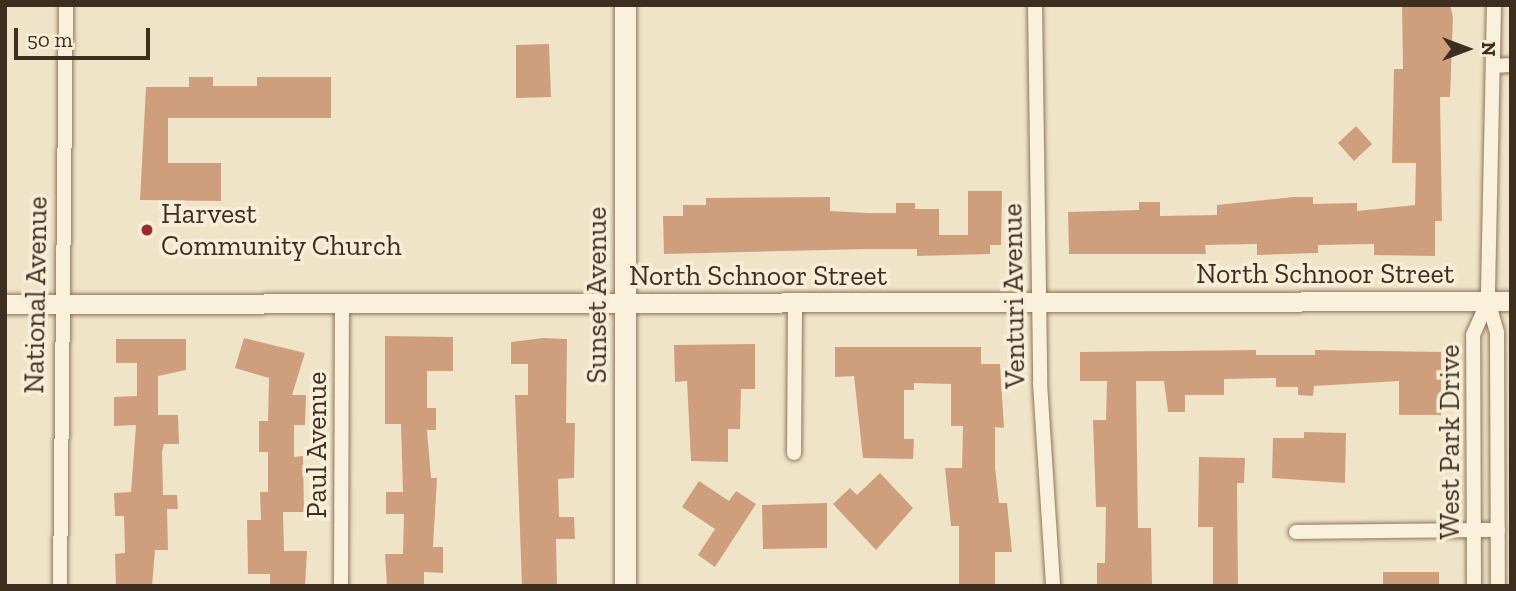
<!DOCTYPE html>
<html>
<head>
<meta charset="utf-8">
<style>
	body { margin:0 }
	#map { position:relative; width:1516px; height:591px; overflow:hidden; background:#f0e4c8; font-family:"Zilla Slab",serif }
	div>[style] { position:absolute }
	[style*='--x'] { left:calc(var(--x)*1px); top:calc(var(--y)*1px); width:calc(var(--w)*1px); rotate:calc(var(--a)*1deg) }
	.building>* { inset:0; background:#cf9f7d }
	.roads { filter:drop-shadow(0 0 2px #8d765c) drop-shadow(0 0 2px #8d765c) }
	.minor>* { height:14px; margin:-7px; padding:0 7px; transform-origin:7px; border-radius:7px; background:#faf1dc }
	.tertiary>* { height:19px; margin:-9.5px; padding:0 9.5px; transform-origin:9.5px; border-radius:9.5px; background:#faf1dc }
	.secondary>* { height:21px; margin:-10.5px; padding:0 10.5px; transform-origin:10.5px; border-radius:10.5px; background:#faf1dc }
	.dots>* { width:19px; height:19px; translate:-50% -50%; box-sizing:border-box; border:4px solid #f7eed8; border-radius:50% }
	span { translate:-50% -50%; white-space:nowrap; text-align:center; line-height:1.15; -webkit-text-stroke:7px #f7eed8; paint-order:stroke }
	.poi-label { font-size:28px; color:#3d2e20 }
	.left { translate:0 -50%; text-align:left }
	.street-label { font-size:28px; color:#3d2e20 }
	.frame { position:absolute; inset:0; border:7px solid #3d2e20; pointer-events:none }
	.north { position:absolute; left:1432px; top:14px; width:70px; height:70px; -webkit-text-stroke:5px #f7eed8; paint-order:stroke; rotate:90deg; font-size:19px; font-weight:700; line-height:28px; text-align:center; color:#3d2e20 }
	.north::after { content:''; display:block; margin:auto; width:24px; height:32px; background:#3d2e20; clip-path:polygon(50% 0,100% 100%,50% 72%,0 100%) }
	.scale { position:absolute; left:14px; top:28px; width:136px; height:32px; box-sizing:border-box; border:4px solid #3d2e20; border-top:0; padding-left:9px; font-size:21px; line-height:24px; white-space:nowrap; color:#3d2e20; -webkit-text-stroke:5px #f7eed8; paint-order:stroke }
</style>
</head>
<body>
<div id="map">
	<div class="building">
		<div style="clip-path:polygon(1402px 5px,1450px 5px,1453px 17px,1450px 97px,1440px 97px,1442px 221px,1435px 221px,1435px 256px,1374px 255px,1374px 244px,1318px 245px,1318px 253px,1257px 255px,1257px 244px,1205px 245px,1206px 254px,1069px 254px,1068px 212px,1139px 210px,1139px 202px,1160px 202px,1160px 216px,1217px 215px,1217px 205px,1294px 197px,1313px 197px,1313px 204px,1357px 203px,1357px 211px,1415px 205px,1416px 163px,1392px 163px,1394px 69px,1403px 69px)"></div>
		<div style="clip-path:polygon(549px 44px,551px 97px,516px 98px,516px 45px)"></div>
		<div style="clip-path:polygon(189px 77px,213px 77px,213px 86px,257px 86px,257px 77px,331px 77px,331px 118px,168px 118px,168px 163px,221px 163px,221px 201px,140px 200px,146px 87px,189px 87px)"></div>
		<div style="clip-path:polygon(1356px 126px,1372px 144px,1354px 161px,1338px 143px)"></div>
		<div style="clip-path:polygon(968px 191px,1002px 191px,1001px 245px,990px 245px,990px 254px,917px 256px,917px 249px,868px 249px,664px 254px,663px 216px,683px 216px,683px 205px,706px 205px,706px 198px,830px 197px,830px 211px,868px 213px,896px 213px,896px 203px,915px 203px,915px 209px,939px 209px,939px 235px,968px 235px)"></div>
		<div style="clip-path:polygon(385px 336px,453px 337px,453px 371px,427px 371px,427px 408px,436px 408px,436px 430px,427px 430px,431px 478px,437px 478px,433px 547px,443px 547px,443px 573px,424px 572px,424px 586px,387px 586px,385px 554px,403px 554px,404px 514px,386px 514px,386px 492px,403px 492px,401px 424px,385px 424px)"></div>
		<div style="clip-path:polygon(244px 338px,305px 353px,292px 395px,306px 395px,305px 425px,294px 425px,294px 457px,303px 456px,304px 512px,283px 512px,284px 551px,307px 551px,305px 586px,270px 586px,270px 574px,248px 574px,247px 520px,261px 520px,260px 492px,268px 492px,268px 452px,259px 452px,259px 421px,268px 421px,269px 378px,235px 368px)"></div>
		<div style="clip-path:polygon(543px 338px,567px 339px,566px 423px,575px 423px,574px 478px,558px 479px,559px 517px,574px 517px,575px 539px,556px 539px,557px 586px,522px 586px,515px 395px,528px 395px,528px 364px,511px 364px,511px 342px)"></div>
		<div style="clip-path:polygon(116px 339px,186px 339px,186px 370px,158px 376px,158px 415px,178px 415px,179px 444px,164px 444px,162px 452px,163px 495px,177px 495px,178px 509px,167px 509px,168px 550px,155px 550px,152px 586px,116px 586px,115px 554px,125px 553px,124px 516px,115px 516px,114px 493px,131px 492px,136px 425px,114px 426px,114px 397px,137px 396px,137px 363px,116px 363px)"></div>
		<div style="clip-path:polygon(755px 344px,755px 389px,741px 389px,740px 429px,728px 429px,728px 462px,691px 461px,687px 381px,675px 382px,674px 345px)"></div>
		<div style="clip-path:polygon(835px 347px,981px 347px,981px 364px,1000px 364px,1004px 428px,995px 427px,995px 467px,999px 503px,1007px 503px,1012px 552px,995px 552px,995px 586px,959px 586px,959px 526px,951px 526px,945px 468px,962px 468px,963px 426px,951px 426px,951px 384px,914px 383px,914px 390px,904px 390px,904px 439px,914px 439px,913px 459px,863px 458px,854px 376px,835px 377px)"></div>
		<div style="clip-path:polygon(1256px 350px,1256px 355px,1315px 355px,1315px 350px,1441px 352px,1441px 415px,1399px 415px,1399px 381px,1314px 386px,1313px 396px,1298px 395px,1298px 387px,1276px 387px,1276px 378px,1224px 379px,1224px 395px,1185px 395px,1185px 412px,1168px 412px,1164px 381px,1136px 381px,1138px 528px,1151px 528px,1152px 586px,1097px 586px,1097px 563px,1105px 563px,1106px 507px,1096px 507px,1093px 420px,1106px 420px,1107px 381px,1080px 381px,1080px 352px)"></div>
		<div style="clip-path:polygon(1304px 432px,1346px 433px,1345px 483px,1272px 478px,1273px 438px,1304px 438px)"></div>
		<div style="clip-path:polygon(1199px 457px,1245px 458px,1244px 483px,1237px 483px,1238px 586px,1213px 586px,1213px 527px,1198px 527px)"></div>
		<div style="clip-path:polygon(880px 473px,913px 508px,876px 550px,833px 504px,850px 488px,857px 495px)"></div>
		<div style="clip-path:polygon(699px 481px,729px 501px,736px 491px,756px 504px,715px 567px,698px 555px,715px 529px,682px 507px)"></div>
		<div style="clip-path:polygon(827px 503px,827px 548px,763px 549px,762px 505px)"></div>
		<div style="clip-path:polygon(1383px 572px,1439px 572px,1439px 586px,1383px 586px)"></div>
	</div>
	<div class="roads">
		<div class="minor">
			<div style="--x:1035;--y:5;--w:378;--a:89.2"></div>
			<div style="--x:1040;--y:383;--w:203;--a:86.3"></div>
			<div style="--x:1494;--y:5;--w:296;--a:91.2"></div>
			<div style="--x:1488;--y:301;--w:33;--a:74"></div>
			<div style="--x:1497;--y:333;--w:253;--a:89.8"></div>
			<div style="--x:1494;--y:66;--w:17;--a:-3"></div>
			<div style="--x:794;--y:453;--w:149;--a:-89.6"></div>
			<div style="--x:1296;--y:532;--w:202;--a:-0.6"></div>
			<div style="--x:60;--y:586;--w:581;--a:-89.41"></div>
			<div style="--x:341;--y:586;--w:281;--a:-89.8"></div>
			<div style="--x:1474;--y:586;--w:251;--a:-90.2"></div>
			<div style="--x:1473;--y:335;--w:37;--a:-66"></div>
		</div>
		<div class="tertiary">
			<div style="--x:5;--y:304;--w:1506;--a:-0.11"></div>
		</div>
		<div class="secondary">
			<div style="--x:625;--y:586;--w:581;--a:-90"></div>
		</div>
	</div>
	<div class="dots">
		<div style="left:147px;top:230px;background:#9e2a2b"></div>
	</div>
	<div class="poi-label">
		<span class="left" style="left:161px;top:230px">Harvest<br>Community Church</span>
	</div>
	<div class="street-label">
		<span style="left:1325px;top:274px">North Schnoor Street</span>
		<span style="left:758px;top:276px">North Schnoor Street</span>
		<span style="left:36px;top:295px;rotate:-89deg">National Avenue</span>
		<span style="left:597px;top:295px;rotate:-90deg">Sunset Avenue</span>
		<span style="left:1014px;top:296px;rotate:-91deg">Venturi Avenue</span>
		<span style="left:1450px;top:442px;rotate:-90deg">West Park Drive</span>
		<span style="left:317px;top:445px;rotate:-90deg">Paul Avenue</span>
	</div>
	<div class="frame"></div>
	<div class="north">N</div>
	<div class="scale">50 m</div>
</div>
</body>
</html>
